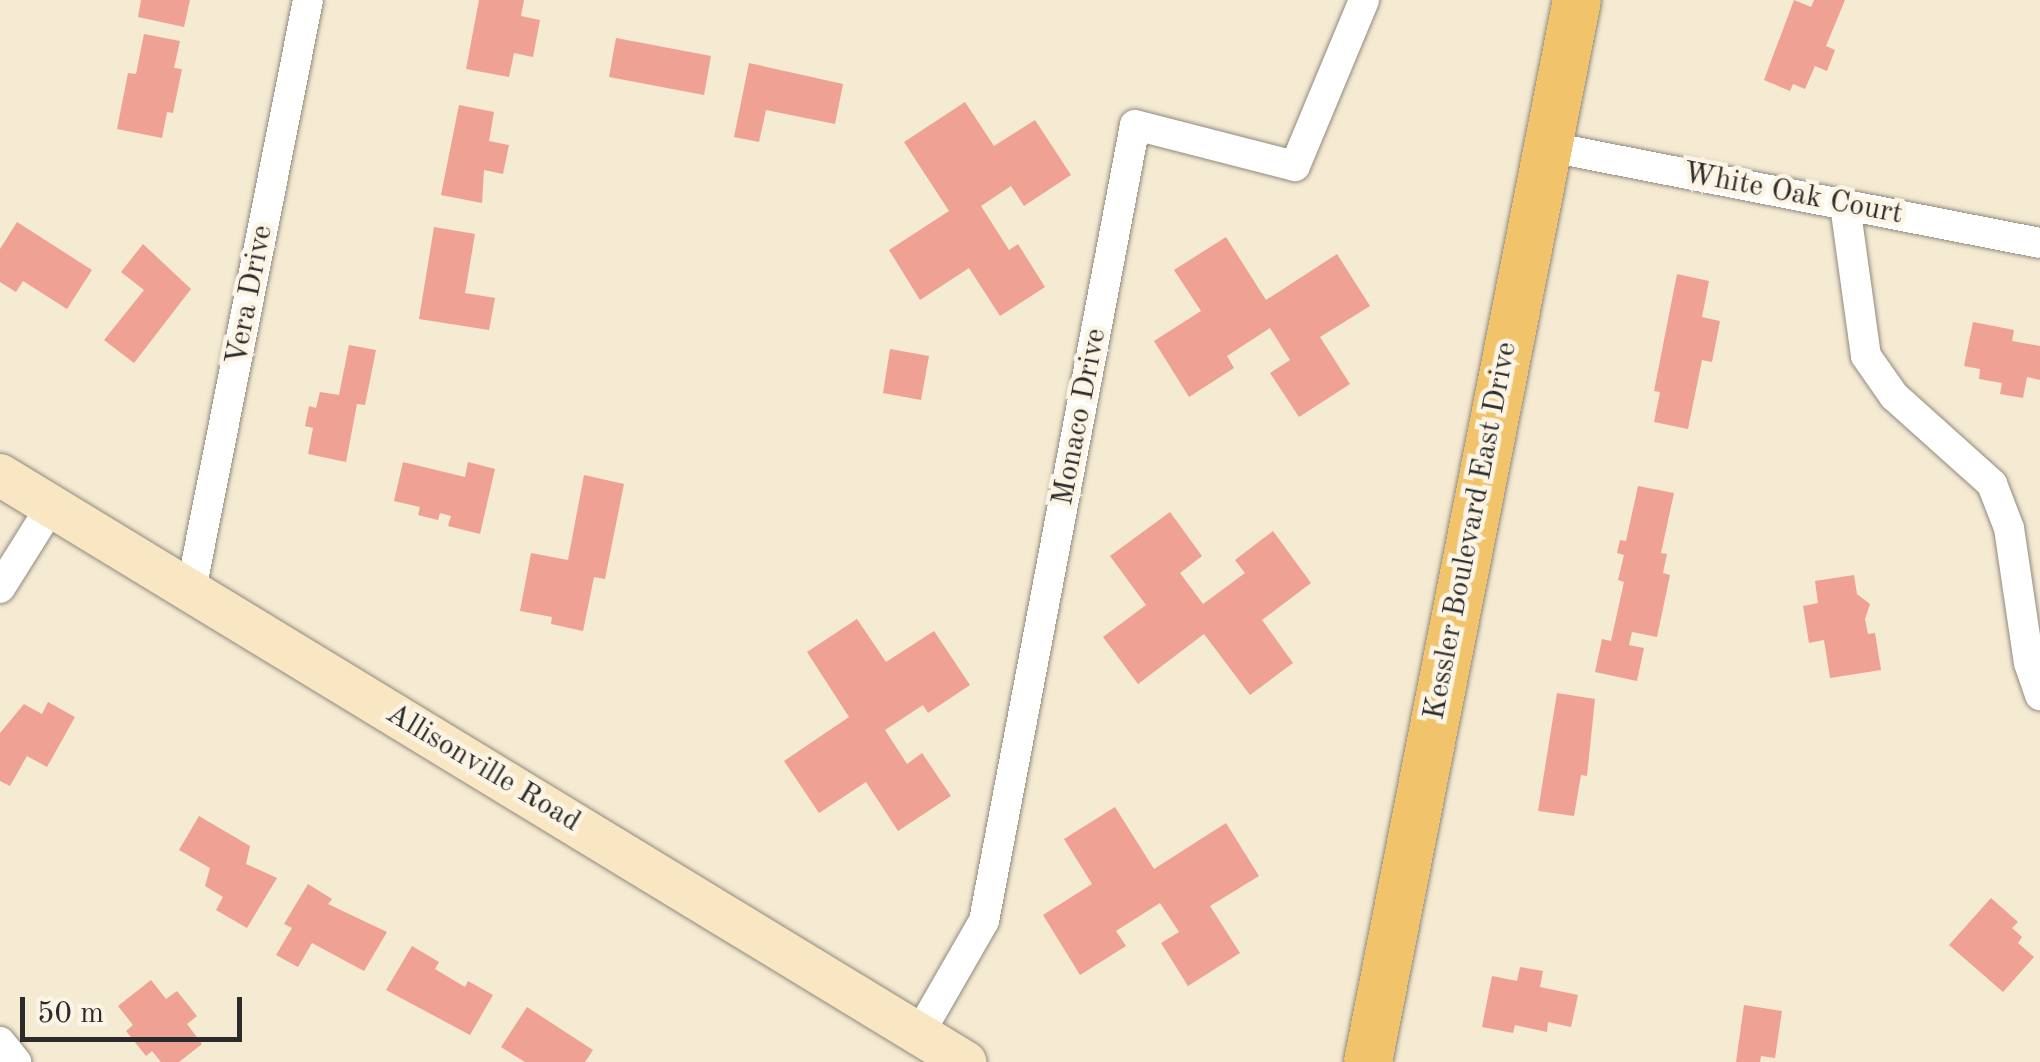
<!DOCTYPE html>
<html>
<head>
<meta charset="utf-8">
<style>
	body { margin:0 }
	#map { position:relative; width:2040px; height:1062px; overflow:hidden; background:#f5ead2; font-family:"Old Standard TT",serif }
	div>[style] { position:absolute }
	[style*='--x'] { left:calc(var(--x)*1px); top:calc(var(--y)*1px); width:calc(var(--w)*1px); rotate:calc(var(--a)*1deg) }
	.building>* { inset:0; background:#efa194 }
	.roads { filter:drop-shadow(0 0 2px #908a7e) drop-shadow(0 0 2px #908a7e) }
	.street>* { height:30px; margin:-15px; padding:0 15px; transform-origin:15px; border-radius:15px; background:#fff }
	.secondary>* { height:42px; margin:-21px; padding:0 21px; transform-origin:21px; border-radius:21px; background:#f9e7c3 }
	.primary>* { height:48px; margin:-24px; padding:0 24px; transform-origin:24px; border-radius:24px; background:#f1c36a }
	span { translate:-50% -50%; white-space:nowrap; text-align:center; line-height:1.15; -webkit-text-stroke:9px #fcf5e5; paint-order:stroke }
	.street-label { font-size:30px; color:#2b2b2b }
	.scale { position:absolute; left:20px; top:997px; width:222px; height:45px; box-sizing:border-box; border:5px solid #2b2b2b; border-top:0; padding-left:12px; font-size:30px; line-height:35px; white-space:nowrap; color:#2b2b2b; -webkit-text-stroke:8px #fcf5e5; paint-order:stroke }
</style>
</head>
<body>
<div id="map">
	<div class="building">
		<div style="clip-path:polygon(141px 0,190px 0,184px 27px,138px 17px)"></div>
		<div style="clip-path:polygon(479px 0,524px 0,521px 16px,540px 20px,533px 57px,514px 53px,509px 77px,466px 69px)"></div>
		<div style="clip-path:polygon(1794px 0,1811px 7px,1814px 0,1845px 0,1826px 46px,1835px 50px,1827px 71px,1815px 66px,1805px 89px,1793px 84px,1790px 91px,1764px 80px)"></div>
		<div style="clip-path:polygon(144px 34px,180px 41px,174px 68px,182px 69px,173px 113px,167px 112px,162px 138px,117px 129px,128px 73px,136px 74px)"></div>
		<div style="clip-path:polygon(616px 38px,711px 56px,704px 95px,609px 77px)"></div>
		<div style="clip-path:polygon(749px 63px,843px 84px,835px 124px,766px 110px,759px 142px,734px 137px)"></div>
		<div style="clip-path:polygon(965px 102px,994px 146px,1035px 120px,1071px 175px,1024px 206px,1011px 186px,981px 206px,1009px 250px,1018px 244px,1045px 287px,1000px 316px,969px 268px,920px 300px,889px 250px,949px 211px,904px 142px)"></div>
		<div style="clip-path:polygon(459px 105px,494px 112px,489px 141px,509px 145px,503px 174px,484px 170px,482px 203px,441px 195px)"></div>
		<div style="clip-path:polygon(17px 222px,92px 270px,67px 309px,23px 281px,16px 292px,0 282px,0 249px)"></div>
		<div style="clip-path:polygon(434px 227px,475px 234px,465px 293px,495px 298px,489px 330px,419px 319px)"></div>
		<div style="clip-path:polygon(1226px 237px,1266px 300px,1337px 254px,1370px 306px,1320px 337px,1350px 384px,1299px 417px,1270px 373px,1290px 360px,1270px 328px,1227px 356px,1234px 368px,1189px 397px,1154px 341px,1201px 311px,1174px 270px)"></div>
		<div style="clip-path:polygon(143px 244px,191px 289px,134px 363px,104px 340px,144px 290px,121px 272px)"></div>
		<div style="clip-path:polygon(1677px 274px,1709px 281px,1702px 317px,1720px 321px,1712px 362px,1702px 360px,1688px 429px,1654px 422px,1660px 392px,1654px 391px)"></div>
		<div style="clip-path:polygon(1973px 322px,2014px 330px,2012px 341px,2040px 346px,2040px 380px,2027px 377px,2023px 398px,2000px 394px,2002px 383px,1979px 379px,1980px 369px,1964px 366px)"></div>
		<div style="clip-path:polygon(349px 345px,376px 350px,365px 405px,357px 404px,346px 462px,308px 454px,313px 428px,305px 426px,309px 406px,316px 408px,320px 392px,339px 395px)"></div>
		<div style="clip-path:polygon(890px 349px,929px 356px,921px 400px,883px 393px)"></div>
		<div style="clip-path:polygon(403px 462px,465px 477px,468px 462px,495px 469px,480px 534px,448px 526px,451px 516px,440px 513px,438px 520px,418px 515px,420px 507px,394px 501px)"></div>
		<div style="clip-path:polygon(584px 475px,624px 484px,605px 579px,594px 577px,583px 631px,551px 624px,552px 617px,520px 611px,531px 553px,568px 560px)"></div>
		<div style="clip-path:polygon(1638px 486px,1674px 493px,1661px 553px,1667px 554px,1663px 573px,1670px 575px,1657px 637px,1632px 632px,1629px 645px,1644px 648px,1637px 681px,1595px 672px,1602px 639px,1611px 641px,1624px 582px,1618px 580px,1624px 555px,1617px 553px,1620px 540px,1626px 541px)"></div>
		<div style="clip-path:polygon(1170px 512px,1202px 556px,1180px 573px,1203px 604px,1245px 573px,1235px 560px,1273px 531px,1311px 583px,1262px 620px,1293px 663px,1250px 695px,1204px 634px,1138px 684px,1103px 637px,1146px 605px,1110px 556px)"></div>
		<div style="clip-path:polygon(1854px 575px,1857px 594px,1870px 604px,1865px 619px,1868px 634px,1875px 633px,1881px 670px,1830px 678px,1824px 640px,1809px 643px,1803px 606px,1818px 603px,1815px 581px)"></div>
		<div style="clip-path:polygon(857px 619px,886px 662px,934px 631px,970px 685px,928px 713px,923px 705px,885px 730px,907px 764px,922px 753px,951px 796px,898px 831px,866px 782px,819px 813px,784px 761px,849px 717px,807px 652px)"></div>
		<div style="clip-path:polygon(1557px 693px,1595px 699px,1587px 776px,1581px 775px,1574px 816px,1538px 811px)"></div>
		<div style="clip-path:polygon(48px 702px,75px 717px,47px 767px,27px 756px,10px 786px,0 781px,0 733px,24px 704px,42px 714px)"></div>
		<div style="clip-path:polygon(1115px 807px,1154px 869px,1226px 823px,1259px 876px,1210px 906px,1240px 953px,1188px 986px,1161px 943px,1179px 932px,1160px 903px,1116px 931px,1126px 946px,1080px 975px,1043px 915px,1092px 884px,1064px 839px)"></div>
		<div style="clip-path:polygon(199px 816px,250px 846px,246px 864px,277px 878px,247px 928px,216px 910px,223px 897px,205px 886px,210px 868px,179px 850px)"></div>
		<div style="clip-path:polygon(308px 884px,332px 899px,328px 904px,387px 932px,364px 971px,312px 943px,298px 967px,276px 955px,292px 928px,284px 924px)"></div>
		<div style="clip-path:polygon(1991px 898px,2018px 922px,2012px 928px,2022px 937px,2018px 943px,2034px 957px,2003px 992px,1949px 945px)"></div>
		<div style="clip-path:polygon(412px 946px,439px 962px,435px 969px,465px 987px,468px 981px,493px 995px,470px 1035px,386px 990px)"></div>
		<div style="clip-path:polygon(1520px 967px,1543px 971px,1540px 987px,1578px 995px,1571px 1027px,1548px 1022px,1547px 1032px,1515px 1025px,1513px 1033px,1482px 1027px,1492px 976px,1517px 981px)"></div>
		<div style="clip-path:polygon(151px 980px,166px 999px,177px 991px,197px 1016px,187px 1024px,202px 1044px,179px 1062px,161px 1062px,152px 1051px,146px 1056px,126px 1031px,133px 1025px,118px 1006px)"></div>
		<div style="clip-path:polygon(1744px 1005px,1782px 1011px,1775px 1058px,1761px 1056px,1760px 1062px,1736px 1062px)"></div>
		<div style="clip-path:polygon(527px 1007px,593px 1050px,585px 1062px,525px 1062px,501px 1047px)"></div>
	</div>
	<div class="roads">
		<div class="street">
			<div style="--x:1545;--y:146;--w:504;--a:11.09"></div>
			<div style="--x:1845;--y:205;--w:152;--a:82.1"></div>
			<div style="--x:1866;--y:356;--w:49;--a:55"></div>
			<div style="--x:1894;--y:396;--w:132;--a:41.9"></div>
			<div style="--x:1992;--y:484;--w:47;--a:68.9"></div>
			<div style="--x:2009;--y:528;--w:136;--a:81.6"></div>
			<div style="--x:2029;--y:663;--w:34;--a:71"></div>
			<div style="--x:0;--y:588;--w:98;--a:-57.9"></div>
			<div style="--x:191;--y:590;--w:601;--a:-78.78"></div>
			<div style="--x:919;--y:1034;--w:130;--a:-60.1"></div>
			<div style="--x:984;--y:921;--w:810;--a:-79.26"></div>
			<div style="--x:1135;--y:125;--w:165;--a:14.4"></div>
			<div style="--x:1295;--y:166;--w:180;--a:-67.4"></div>
			<div style="--x:0;--y:1042;--w:26;--a:51"></div>
		</div>
		<div class="secondary">
			<div style="--x:0;--y:475;--w:1130;--a:31.31"></div>
		</div>
		<div class="primary">
			<div style="--x:1368;--y:1062;--w:1082;--a:-78.87"></div>
		</div>
	</div>
	<div class="street-label">
		<span style="left:1793px;top:194px;rotate:11deg">White Oak Court</span>
		<span style="left:250px;top:295px;rotate:-79deg">Vera Drive</span>
		<span style="left:1080px;top:417px;rotate:-79deg">Monaco Drive</span>
		<span style="left:1471px;top:531px;rotate:-79deg">Kessler Boulevard East Drive</span>
		<span style="left:483px;top:768px;rotate:31deg">Allisonville Road</span>
	</div>
	<div class="scale">50 m</div>
</div>
</body>
</html>
